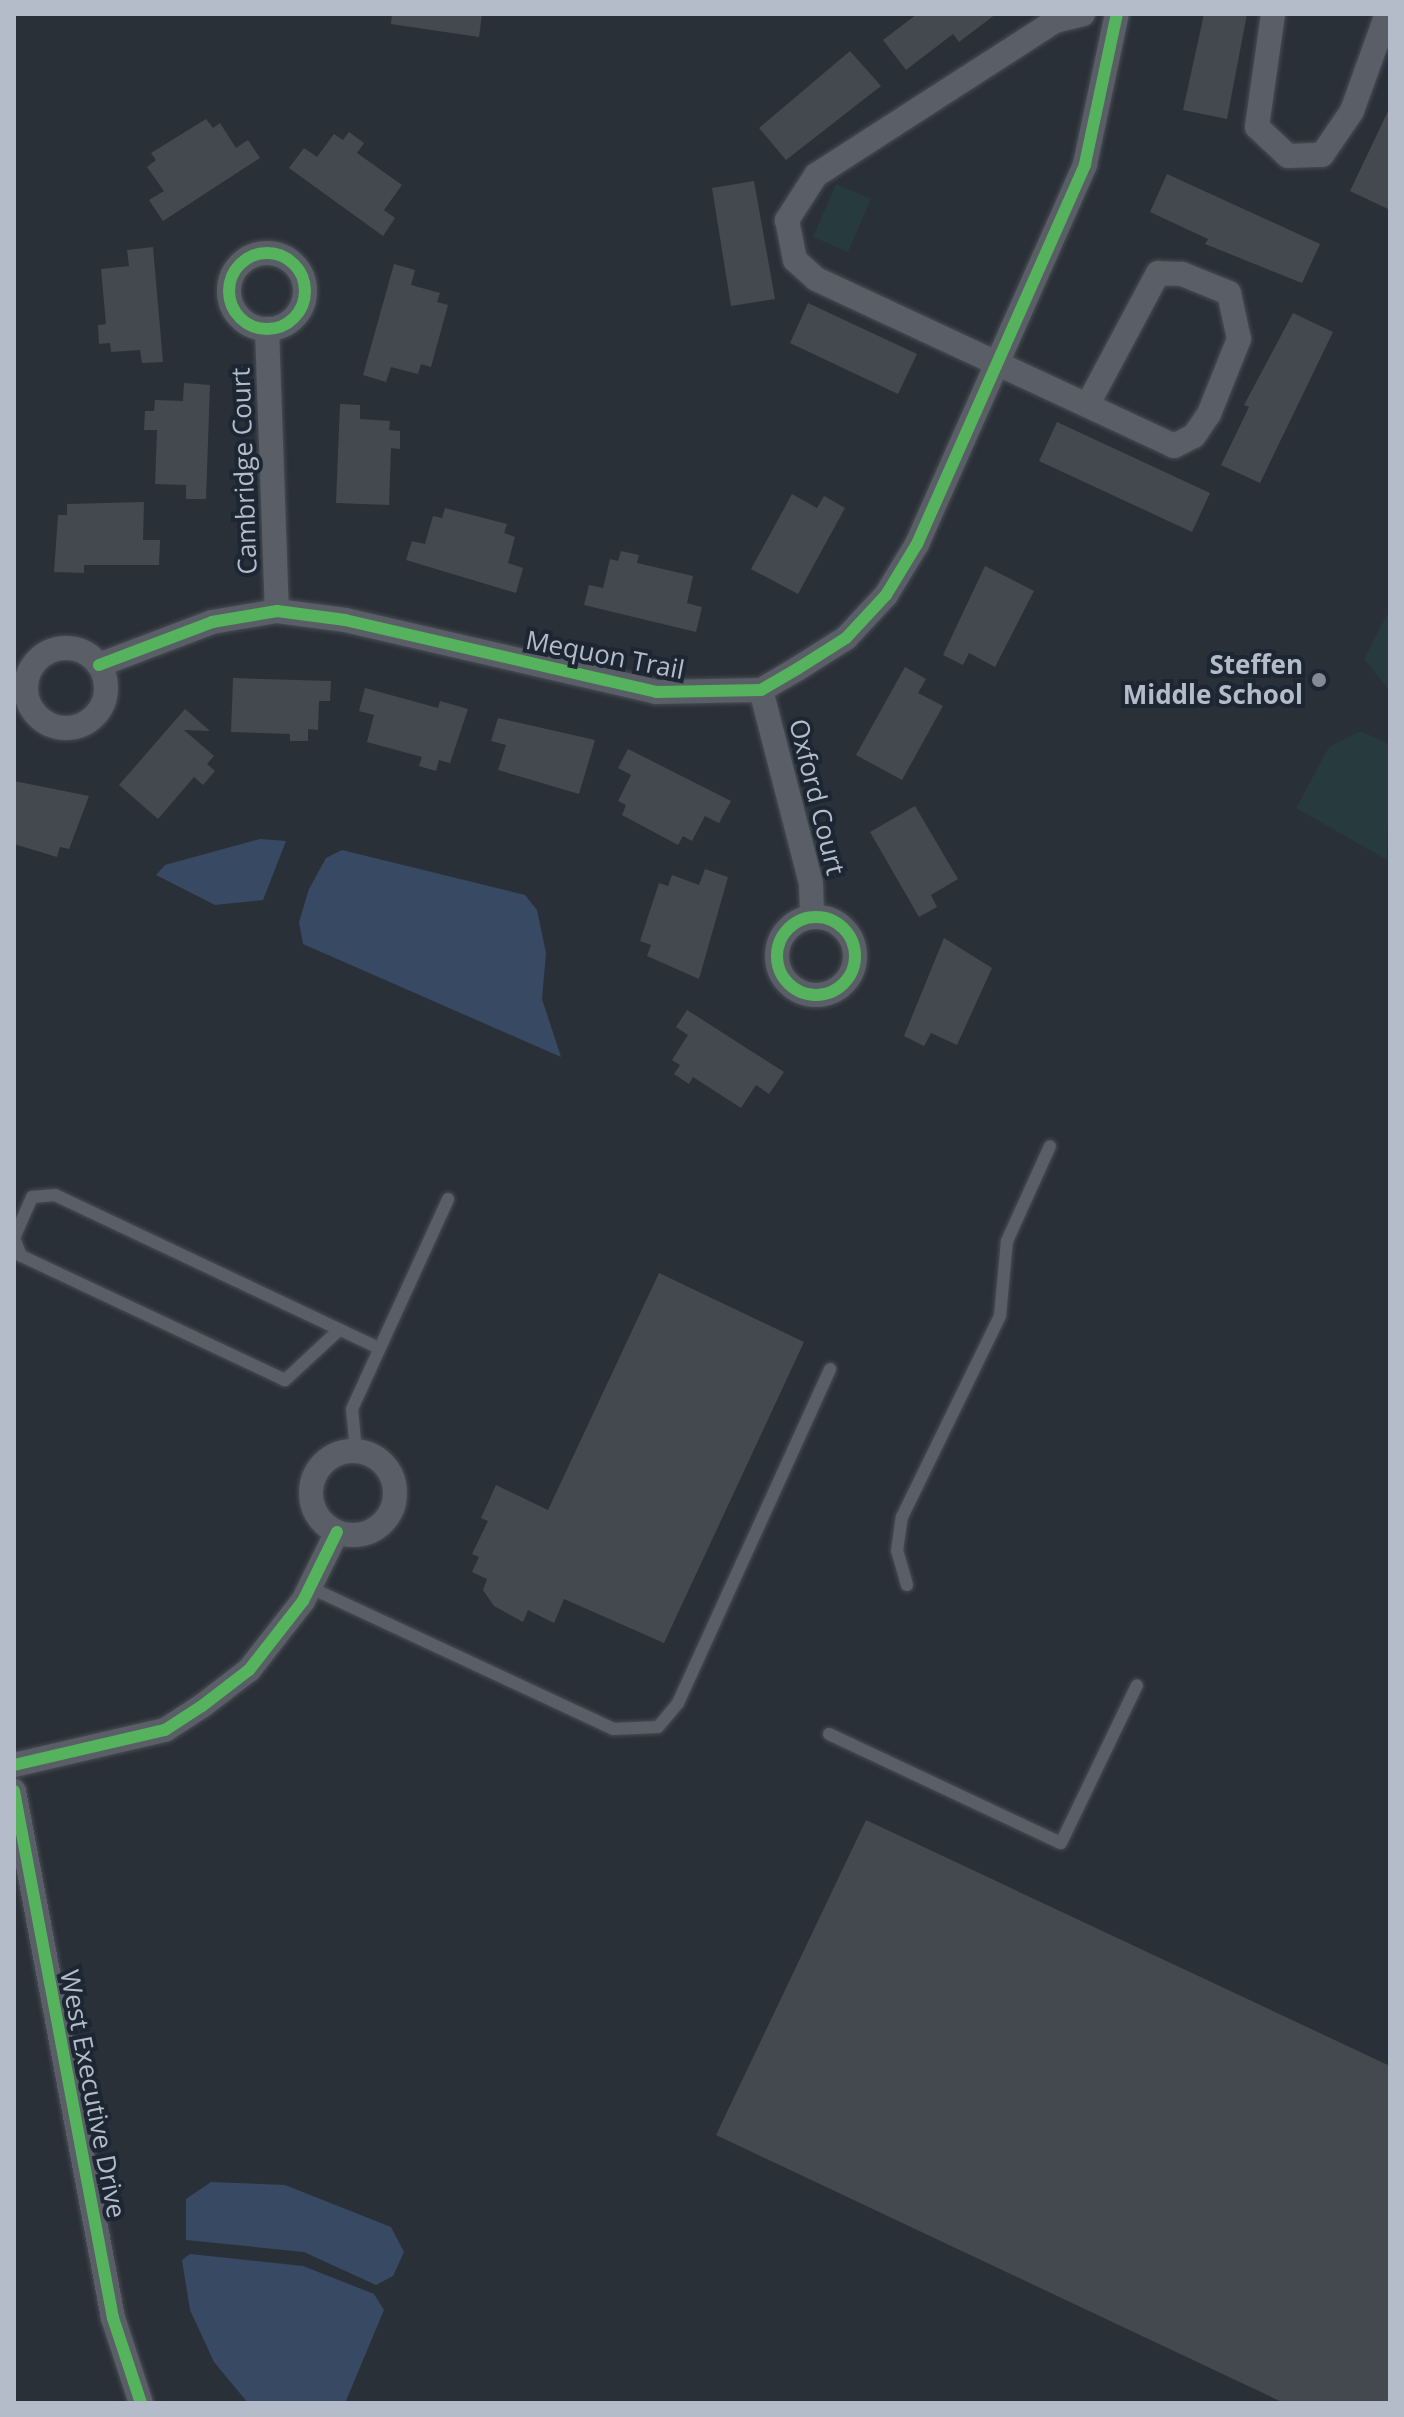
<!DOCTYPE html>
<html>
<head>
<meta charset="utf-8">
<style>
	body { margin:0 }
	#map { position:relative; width:1404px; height:2417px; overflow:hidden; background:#2a3038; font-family:"Open Sans",sans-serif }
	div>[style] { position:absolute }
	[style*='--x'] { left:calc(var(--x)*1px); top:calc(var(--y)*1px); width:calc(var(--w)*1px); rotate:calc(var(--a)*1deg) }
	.green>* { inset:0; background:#273a3e }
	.water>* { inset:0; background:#384963 }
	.building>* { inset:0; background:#444950 }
	.roads { filter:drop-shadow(0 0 2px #484c53) drop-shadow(0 0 2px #484c53) }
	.service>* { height:12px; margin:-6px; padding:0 6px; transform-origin:6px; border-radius:6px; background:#5a5e66 }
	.minor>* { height:24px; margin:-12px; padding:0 12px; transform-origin:12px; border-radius:12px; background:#5a5e66 }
	.minor>.ring { margin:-12px; padding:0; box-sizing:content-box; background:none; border:24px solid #5a5e66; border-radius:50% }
	.cycleway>* { height:12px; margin:-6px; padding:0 6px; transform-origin:6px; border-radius:6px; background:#56b35d }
	.cycleway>.ring { margin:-6px; padding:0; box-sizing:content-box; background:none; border:12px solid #56b35d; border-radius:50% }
	.dots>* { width:22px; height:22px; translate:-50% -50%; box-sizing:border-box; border:4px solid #1d2633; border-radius:50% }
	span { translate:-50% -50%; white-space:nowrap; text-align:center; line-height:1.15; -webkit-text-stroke:8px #1d2633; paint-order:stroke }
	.street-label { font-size:26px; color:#b4bcc9 }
	.poi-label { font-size:26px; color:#b4bcc9; font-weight:700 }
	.right { translate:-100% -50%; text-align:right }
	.frame { position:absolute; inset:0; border:16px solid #b4bcc9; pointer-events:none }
</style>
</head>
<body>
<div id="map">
	<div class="green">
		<div style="clip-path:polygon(836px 184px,871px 199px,848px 252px,813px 237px)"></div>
		<div style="clip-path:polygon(1390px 609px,1390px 691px,1364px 659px)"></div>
		<div style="clip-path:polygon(1361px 731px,1390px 745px,1387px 860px,1296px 808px,1329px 747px)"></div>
	</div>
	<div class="water">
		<div style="clip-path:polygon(260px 839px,286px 841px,263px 900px,215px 905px,156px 875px,165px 865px)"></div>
		<div style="clip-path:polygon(342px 850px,525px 895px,537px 910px,546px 953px,542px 999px,561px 1057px,303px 944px,299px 922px,309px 889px,326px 858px)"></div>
		<div style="clip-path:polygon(211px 2182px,285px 2185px,391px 2227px,404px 2252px,393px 2276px,376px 2285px,304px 2252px,186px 2240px,186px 2199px)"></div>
		<div style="clip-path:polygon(190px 2254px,303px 2266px,374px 2294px,384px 2310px,345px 2403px,248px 2403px,214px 2362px,190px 2310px,182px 2260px)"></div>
	</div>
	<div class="building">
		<div style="clip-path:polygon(392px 14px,482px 14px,479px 37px,391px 24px)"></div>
		<div style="clip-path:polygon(917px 14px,996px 14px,959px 42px,953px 34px,906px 70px,883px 40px)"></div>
		<div style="clip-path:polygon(1204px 14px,1247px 14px,1227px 119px,1183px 110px)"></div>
		<div style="clip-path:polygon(850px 51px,881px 86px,786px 160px,759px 128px)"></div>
		<div style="clip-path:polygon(1390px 107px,1390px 210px,1350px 191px)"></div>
		<div style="clip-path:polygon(206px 119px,213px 128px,220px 123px,236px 148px,248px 140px,260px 158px,163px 221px,149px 200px,164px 191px,147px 167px,156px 160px,151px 153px)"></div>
		<div style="clip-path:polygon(349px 132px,364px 143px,357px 153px,402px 185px,384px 210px,395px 218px,383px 236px,289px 168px,304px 148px,317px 157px,334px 134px,343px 140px)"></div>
		<div style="clip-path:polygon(1167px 174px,1320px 244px,1302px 283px,1205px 244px,1208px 239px,1150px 212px)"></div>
		<div style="clip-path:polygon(754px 181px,775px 299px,731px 306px,712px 188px)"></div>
		<div style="clip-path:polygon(153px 247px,163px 362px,142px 363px,140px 350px,111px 352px,110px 343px,99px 344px,98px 325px,106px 324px,101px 269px,129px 266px,127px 250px)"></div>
		<div style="clip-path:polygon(394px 264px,415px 270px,411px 285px,440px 293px,437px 302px,448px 305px,431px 367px,421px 364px,418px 374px,391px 367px,386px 382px,363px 375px)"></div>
		<div style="clip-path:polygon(808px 303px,917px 354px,898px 394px,790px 343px)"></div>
		<div style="clip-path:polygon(1293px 313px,1333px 332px,1260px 483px,1221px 465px,1249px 407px,1244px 405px)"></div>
		<div style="clip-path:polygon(184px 383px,210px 385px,206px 499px,186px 499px,186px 485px,155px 484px,157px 430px,144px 430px,145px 411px,154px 411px,155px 400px,183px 401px)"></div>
		<div style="clip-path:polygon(340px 404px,360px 405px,360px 419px,390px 421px,389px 430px,400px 431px,400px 449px,391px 448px,389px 505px,336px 503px)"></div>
		<div style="clip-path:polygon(1057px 422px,1210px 493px,1192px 532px,1039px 461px)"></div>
		<div style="clip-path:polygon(792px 494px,817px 508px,824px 496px,845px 508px,798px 594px,751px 569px)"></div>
		<div style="clip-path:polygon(144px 502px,143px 540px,160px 540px,159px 565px,84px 565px,84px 573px,54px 572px,58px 515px,67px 515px,67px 504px)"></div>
		<div style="clip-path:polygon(445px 508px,507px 524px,504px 533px,515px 537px,508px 563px,523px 568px,516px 593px,406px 560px,412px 541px,425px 544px,433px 516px,442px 518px)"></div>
		<div style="clip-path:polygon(621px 551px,639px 555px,637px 563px,693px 576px,687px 603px,702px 607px,696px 632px,584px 605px,589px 585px,603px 588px,610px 559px,618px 561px)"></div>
		<div style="clip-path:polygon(985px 566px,1034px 591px,995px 667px,969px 653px,963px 665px,943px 655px)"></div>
		<div style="clip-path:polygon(905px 667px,926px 679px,918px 693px,943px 706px,902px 780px,856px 755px)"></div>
		<div style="clip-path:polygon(233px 678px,331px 681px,330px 701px,319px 701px,318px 730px,308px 729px,308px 741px,290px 741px,290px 734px,231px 732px)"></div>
		<div style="clip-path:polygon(365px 688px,438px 708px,440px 701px,468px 709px,450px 763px,439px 760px,436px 771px,419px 766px,422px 757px,367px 742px,374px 715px,359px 711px)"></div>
		<div style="clip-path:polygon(185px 709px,210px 731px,184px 730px,214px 756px,207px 764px,215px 771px,203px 785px,194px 777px,158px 819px,119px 785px)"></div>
		<div style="clip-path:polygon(498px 718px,595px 740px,579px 794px,498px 770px,506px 745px,491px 741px)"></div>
		<div style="clip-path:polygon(628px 749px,731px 801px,719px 823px,705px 816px,692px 841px,683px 836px,678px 845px,622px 815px,626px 805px,618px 801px,631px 775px,618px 768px)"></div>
		<div style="clip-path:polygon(14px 781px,89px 796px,69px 849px,60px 847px,57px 857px,14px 844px)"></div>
		<div style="clip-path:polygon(915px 806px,958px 879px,931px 895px,937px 907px,919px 917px,870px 832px)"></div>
		<div style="clip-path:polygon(705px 869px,728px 877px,699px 979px,647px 956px,651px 945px,640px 941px,659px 883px,668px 886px,672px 875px,699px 885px)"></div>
		<div style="clip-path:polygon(944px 938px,992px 968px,957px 1045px,931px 1033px,924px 1046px,904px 1036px)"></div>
		<div style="clip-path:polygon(687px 1010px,784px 1072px,769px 1094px,756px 1085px,741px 1108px,693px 1077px,689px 1084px,674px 1074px,680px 1065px,672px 1060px,688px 1035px,676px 1027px)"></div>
		<div style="clip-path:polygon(659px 1273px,804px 1342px,664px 1643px,564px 1599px,554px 1623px,528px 1610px,523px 1622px,494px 1606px,483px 1590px,487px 1579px,472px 1572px,479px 1557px,472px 1554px,488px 1521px,481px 1518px,496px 1485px,548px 1510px)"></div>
		<div style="clip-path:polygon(866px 1820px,1390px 2066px,1390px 2403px,1284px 2403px,716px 2135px)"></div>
	</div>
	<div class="roads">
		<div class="service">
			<div style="--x:339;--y:1330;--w:74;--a:137.2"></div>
			<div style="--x:285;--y:1380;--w:292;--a:-154.8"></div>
			<div style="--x:21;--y:1256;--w:19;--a:-111"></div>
			<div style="--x:14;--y:1238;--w:45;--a:-66.3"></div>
			<div style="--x:32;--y:1197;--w:23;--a:-5"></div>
			<div style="--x:55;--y:1195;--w:356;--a:25.3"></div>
			<div style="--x:356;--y:1451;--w:42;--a:-95.4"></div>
			<div style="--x:352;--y:1409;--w:231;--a:-65.4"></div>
			<div style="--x:907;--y:1585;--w:35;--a:-106"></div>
			<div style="--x:897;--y:1551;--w:34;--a:-82"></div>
			<div style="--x:902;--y:1517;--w:224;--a:-64"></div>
			<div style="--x:1000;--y:1316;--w:75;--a:-84.7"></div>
			<div style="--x:1007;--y:1241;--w:104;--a:-65.6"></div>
			<div style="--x:309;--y:1587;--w:336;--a:25"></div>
			<div style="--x:613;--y:1729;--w:45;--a:-2.5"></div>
			<div style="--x:658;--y:1727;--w:31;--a:-50"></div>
			<div style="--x:678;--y:1703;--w:367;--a:-65.5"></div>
			<div style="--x:829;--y:1734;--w:256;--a:25.2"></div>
			<div style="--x:1061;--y:1843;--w:175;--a:-64.3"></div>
		</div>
		<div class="minor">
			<div style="--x:1083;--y:14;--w:29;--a:166"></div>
			<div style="--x:1055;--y:21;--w:284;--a:147.2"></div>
			<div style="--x:816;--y:175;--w:54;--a:122.8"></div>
			<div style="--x:787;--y:220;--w:41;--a:78.7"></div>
			<div style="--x:795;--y:260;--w:28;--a:42"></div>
			<div style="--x:816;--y:279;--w:395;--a:25"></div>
			<div style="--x:1174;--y:446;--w:22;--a:-27"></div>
			<div style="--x:1194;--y:436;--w:27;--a:-56"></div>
			<div style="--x:1209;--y:414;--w:81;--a:-68.2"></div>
			<div style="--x:1239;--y:339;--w:47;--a:-102.3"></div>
			<div style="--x:1229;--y:293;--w:51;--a:-158"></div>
			<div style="--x:1182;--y:274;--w:24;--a:-178"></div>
			<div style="--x:1158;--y:273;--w:149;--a:118.1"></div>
			<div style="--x:1273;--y:14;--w:114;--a:98.1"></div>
			<div style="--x:1257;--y:127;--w:42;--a:43.1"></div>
			<div style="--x:1288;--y:156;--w:34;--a:-2"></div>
			<div style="--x:1322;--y:155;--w:53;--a:-55.7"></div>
			<div style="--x:1352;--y:111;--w:103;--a:-70.2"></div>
			<div class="ring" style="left:229px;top:253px;width:52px;height:52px"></div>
			<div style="--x:267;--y:329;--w:282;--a:88"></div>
			<div class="ring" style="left:26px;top:648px;width:56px;height:56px"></div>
			<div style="--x:99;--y:665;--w:121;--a:-20.8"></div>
			<div style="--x:212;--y:622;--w:66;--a:-9.6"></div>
			<div style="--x:277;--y:611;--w:69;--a:7.5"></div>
			<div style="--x:345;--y:620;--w:319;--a:13"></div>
			<div style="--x:656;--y:692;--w:105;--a:-1.1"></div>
			<div style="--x:761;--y:690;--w:42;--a:-30.3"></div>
			<div style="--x:797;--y:669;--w:58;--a:-32.3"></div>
			<div style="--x:846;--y:638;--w:59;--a:-47.1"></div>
			<div style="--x:886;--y:595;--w:60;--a:-58.7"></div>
			<div style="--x:917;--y:544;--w:415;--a:-66.1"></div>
			<div style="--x:1085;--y:164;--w:153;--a:-78"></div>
			<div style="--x:761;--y:690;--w:200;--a:75.5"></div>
			<div style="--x:811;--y:884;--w:33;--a:88"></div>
			<div class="ring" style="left:777px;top:917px;width:54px;height:54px"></div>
			<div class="ring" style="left:311px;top:1451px;width:60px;height:60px"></div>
			<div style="--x:14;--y:1765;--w:155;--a:-13.1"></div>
			<div style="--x:165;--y:1730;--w:44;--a:-33"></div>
			<div style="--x:202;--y:1706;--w:59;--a:-37.5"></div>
			<div style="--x:249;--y:1670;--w:88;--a:-52"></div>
			<div style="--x:303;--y:1601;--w:77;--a:-63.8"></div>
			<div style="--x:14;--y:1791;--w:536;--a:79.36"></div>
			<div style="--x:113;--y:2318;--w:89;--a:71.8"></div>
		</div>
	</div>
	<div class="cycleway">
		<div class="ring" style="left:229px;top:253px;width:64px;height:64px"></div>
		<div style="--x:99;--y:665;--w:121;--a:-20.8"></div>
		<div style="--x:212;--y:622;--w:66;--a:-9.6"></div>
		<div style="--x:277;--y:611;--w:69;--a:7.5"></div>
		<div style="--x:345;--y:620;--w:319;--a:13"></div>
		<div style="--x:656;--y:692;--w:105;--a:-1.1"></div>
		<div style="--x:761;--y:690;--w:42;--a:-30.3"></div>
		<div style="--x:797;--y:669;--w:58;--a:-32.3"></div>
		<div style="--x:846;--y:638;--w:59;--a:-47.1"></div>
		<div style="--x:886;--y:595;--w:60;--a:-58.7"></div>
		<div style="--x:917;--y:544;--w:415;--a:-66.1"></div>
		<div style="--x:1085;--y:164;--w:153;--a:-78"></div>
		<div class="ring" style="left:777px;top:917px;width:66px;height:66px"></div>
		<div style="--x:14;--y:1765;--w:155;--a:-13.1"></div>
		<div style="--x:165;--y:1730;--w:44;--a:-33"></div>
		<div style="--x:202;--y:1706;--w:59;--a:-37.5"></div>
		<div style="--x:249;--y:1670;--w:88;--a:-52"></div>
		<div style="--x:303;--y:1601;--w:77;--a:-63.8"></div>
		<div style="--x:14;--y:1791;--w:536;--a:79.36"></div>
		<div style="--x:113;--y:2318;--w:89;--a:71.8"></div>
	</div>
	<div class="dots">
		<div style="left:1319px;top:680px;background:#848b96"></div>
	</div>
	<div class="street-label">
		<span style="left:244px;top:471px;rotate:-92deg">Cambridge Court</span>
		<span style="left:605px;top:655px;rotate:11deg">Mequon Trail</span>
		<span style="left:817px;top:797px;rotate:76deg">Oxford Court</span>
		<span style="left:93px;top:2094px;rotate:79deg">West Executive Drive</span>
	</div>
	<div class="poi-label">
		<span class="right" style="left:1303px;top:680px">Steffen<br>Middle School</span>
	</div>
	<div class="frame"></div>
</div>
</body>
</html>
